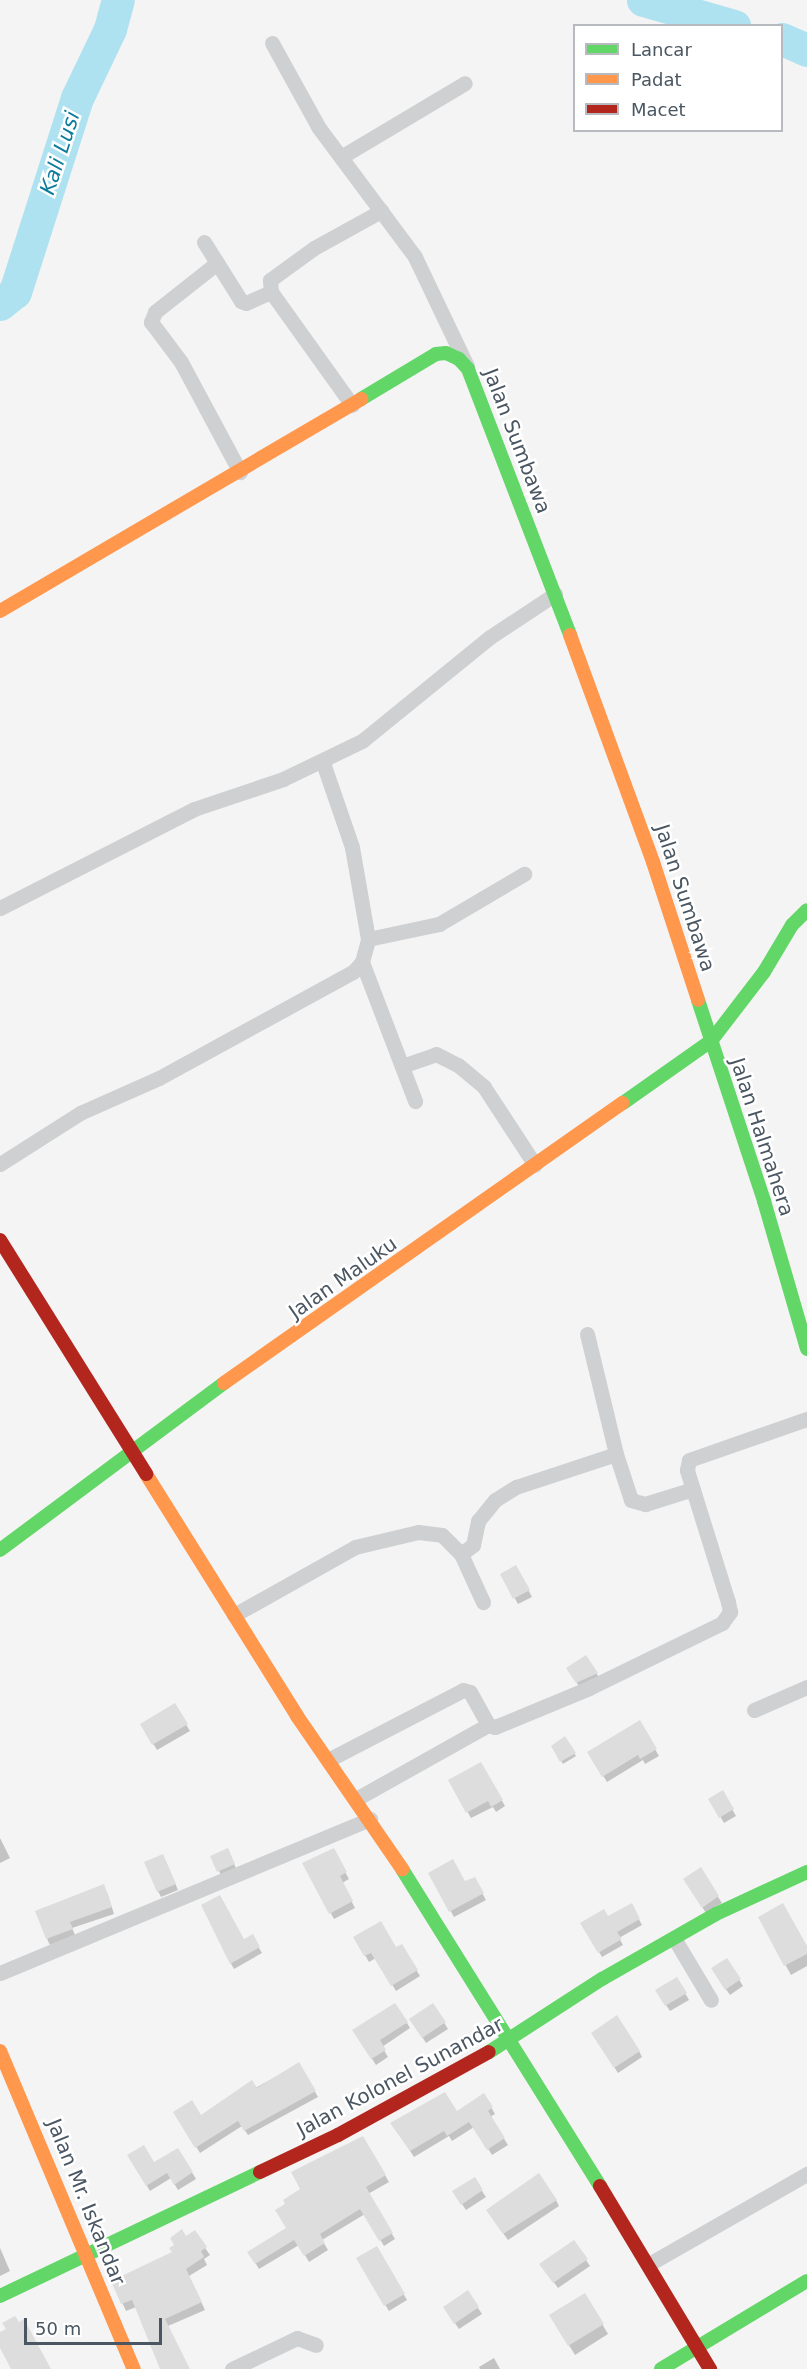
<!DOCTYPE html>
<html>
<head>
<meta charset="utf-8">
<style>
	body { margin:0 }
	#map { position:relative; width:807px; height:2369px; overflow:hidden; background:#f4f4f4; font-family:"DejaVu Sans",sans-serif }
	div>[style] { position:absolute }
	[style*='--x'] { left:calc(var(--x)*1px); top:calc(var(--y)*1px); width:calc(var(--w)*1px); rotate:calc(var(--a)*1deg) }
	.shadow>* { inset:0; background:#0003 }
	.river>* { height:33px; margin:-16.5px; padding:0 16.5px; transform-origin:16.5px; border-radius:16.5px; background:#aee2f0 }
	.building>* { inset:0; background:#ddddde }
	.street>* { height:15px; margin:-7.5px; padding:0 7.5px; transform-origin:7.5px; border-radius:7.5px; background:#ced0d2 }
	.fast>* { height:14px; margin:-7px; padding:0 7px; transform-origin:7px; border-radius:7px; background:#63d668 }
	.slow>* { height:14px; margin:-7px; padding:0 7px; transform-origin:7px; border-radius:7px; background:#ff974d }
	.jam>* { height:14px; margin:-7px; padding:0 7px; transform-origin:7px; border-radius:7px; background:#b3261e }
	span { translate:-50% -50%; white-space:nowrap; text-align:center; line-height:1.15; -webkit-text-stroke:5px #fff; paint-order:stroke }
	.street-label { font-size:20px; color:#4a5661 }
	.water-label { font-size:21px; color:#0c7c9b; font-style:italic }
	.legend { position:absolute; left:573px; top:24px; width:210px; height:108px; box-sizing:border-box; background:#fff; border:2px solid #b7bbc0; margin:0; padding:8px 10px; list-style:none; font-size:18px; color:#4a5661 }
	.legend li { display:flex; align-items:center; gap:12px; height:30px }
	.legend b { width:30px; border:2px solid #b7bbc0 }
	.scale { position:absolute; left:24px; top:2318px; width:138px; height:27px; box-sizing:border-box; border:3px solid #4a5661; border-top:0; padding-left:8px; font-size:18px; line-height:21px; white-space:nowrap; color:#4a5661; -webkit-text-stroke:4px #fff; paint-order:stroke }
</style>
</head>
<body>
<div id="map">
	<div class="shadow">
		<div style="clip-path:polygon(516px 1567px,532px 1597px,518px 1604px,502px 1575px)"></div>
		<div style="clip-path:polygon(586px 1657px,600px 1679px,580px 1688px,568px 1668px)"></div>
		<div style="clip-path:polygon(174px 1705px,190px 1731px,157px 1750px,142px 1725px)"></div>
		<div style="clip-path:polygon(639px 1722px,659px 1756px,645px 1764px,643px 1760px,607px 1782px,589px 1753px)"></div>
		<div style="clip-path:polygon(565px 1738px,576px 1756px,563px 1764px,553px 1746px)"></div>
		<div style="clip-path:polygon(481px 1764px,505px 1806px,496px 1812px,493px 1807px,471px 1818px,450px 1781px)"></div>
		<div style="clip-path:polygon(722px 1792px,736px 1816px,724px 1823px,710px 1799px)"></div>
		<div style="clip-path:polygon(0 1838px,10px 1858px,0 1863px)"></div>
		<div style="clip-path:polygon(333px 1850px,349px 1879px,342px 1883px,355px 1908px,334px 1919px,304px 1864px)"></div>
		<div style="clip-path:polygon(231px 1856px,237px 1871px,222px 1877px,212px 1857px)"></div>
		<div style="clip-path:polygon(166px 1862px,178px 1890px,161px 1897px,158px 1891px)"></div>
		<div style="clip-path:polygon(700px 1869px,722px 1903px,706px 1913px,688px 1885px)"></div>
		<div style="clip-path:polygon(430px 1874px,465px 1883px,474px 1879px,486px 1900px,454px 1917px)"></div>
		<div style="clip-path:polygon(107px 1892px,114px 1914px,72px 1928px,75px 1935px,50px 1945px,47px 1939px)"></div>
		<div style="clip-path:polygon(631px 1905px,642px 1925px,619px 1938px,623px 1945px,602px 1957px,582px 1923px,608px 1918px)"></div>
		<div style="clip-path:polygon(760px 1918px,807px 1949px,807px 1966px,791px 1975px)"></div>
		<div style="clip-path:polygon(252px 1936px,262px 1953px,234px 1969px,224px 1951px)"></div>
		<div style="clip-path:polygon(355px 1938px,396px 1949px,401px 1946px,420px 1976px,396px 1991px,376px 1958px,369px 1962px)"></div>
		<div style="clip-path:polygon(727px 1960px,743px 1986px,730px 1995px,716px 1975px)"></div>
		<div style="clip-path:polygon(677px 1979px,689px 2000px,670px 2011px,657px 1991px)"></div>
		<div style="clip-path:polygon(433px 2005px,448px 2029px,426px 2043px,411px 2019px)"></div>
		<div style="clip-path:polygon(407px 2023px,410px 2028px,382px 2047px,388px 2057px,376px 2065px,358px 2037px)"></div>
		<div style="clip-path:polygon(596px 2039px,639px 2051px,642px 2057px,618px 2073px)"></div>
		<div style="clip-path:polygon(299px 2064px,318px 2097px,248px 2135px,242px 2126px,200px 2153px,175px 2112px,201px 2118px)"></div>
		<div style="clip-path:polygon(484px 2095px,495px 2114px,490px 2117px,508px 2145px,492px 2155px,474px 2127px,452px 2141px,449px 2136px,414px 2157px,396px 2129px,456px 2113px)"></div>
		<div style="clip-path:polygon(363px 2138px,389px 2182px,368px 2194px,395px 2239px,384px 2246px,365px 2214px,322px 2240px,328px 2250px,309px 2262px,299px 2245px,259px 2269px,249px 2252px,288px 2229px,303px 2190px)"></div>
		<div style="clip-path:polygon(178px 2150px,196px 2179px,178px 2190px,171px 2178px,150px 2191px,129px 2156px,154px 2164px)"></div>
		<div style="clip-path:polygon(474px 2179px,486px 2197px,466px 2210px,458px 2198px)"></div>
		<div style="clip-path:polygon(556px 2200px,559px 2206px,508px 2240px,491px 2216px)"></div>
		<div style="clip-path:polygon(194px 2232px,210px 2255px,204px 2259px,207px 2265px,189px 2276px,205px 2310px,168px 2326px,189px 2369px,163px 2369px,136px 2307px,126px 2311px,113px 2282px,173px 2253px)"></div>
		<div style="clip-path:polygon(0 2248px,10px 2271px,0 2276px)"></div>
		<div style="clip-path:polygon(377px 2248px,407px 2300px,389px 2311px,358px 2259px)"></div>
		<div style="clip-path:polygon(586px 2260px,590px 2266px,558px 2288px,545px 2270px)"></div>
		<div style="clip-path:polygon(585px 2295px,608px 2334px,575px 2355px,551px 2316px)"></div>
		<div style="clip-path:polygon(478px 2308px,482px 2314px,459px 2329px,448px 2313px)"></div>
		<div style="clip-path:polygon(494px 2358px,500px 2369px,480px 2369px,479px 2367px)"></div>
	</div>
	<div class="river">
		<div style="--x:643;--y:0;--w:95;--a:15.9"></div>
		<div style="--x:782;--y:39;--w:27;--a:24"></div>
		<div style="--x:0;--y:304;--w:19;--a:-39"></div>
		<div style="--x:15;--y:292;--w:204;--a:-72.3"></div>
		<div style="--x:77;--y:98;--w:76;--a:-64.4"></div>
		<div style="--x:110;--y:29;--w:30;--a:-75"></div>
	</div>
	<div class="building">
		<div style="clip-path:polygon(516px 1565px,530px 1590px,513px 1599px,500px 1574px)"></div>
		<div style="clip-path:polygon(586px 1655px,598px 1673px,576px 1683px,566px 1668px)"></div>
		<div style="clip-path:polygon(175px 1703px,188px 1724px,152px 1745px,140px 1724px)"></div>
		<div style="clip-path:polygon(640px 1720px,657px 1749px,640px 1759px,638px 1755px,602px 1777px,587px 1752px)"></div>
		<div style="clip-path:polygon(565px 1736px,576px 1753px,560px 1762px,551px 1746px)"></div>
		<div style="clip-path:polygon(481px 1762px,503px 1800px,491px 1807px,488px 1801px,466px 1813px,448px 1780px)"></div>
		<div style="clip-path:polygon(723px 1790px,734px 1809px,719px 1818px,708px 1799px)"></div>
		<div style="clip-path:polygon(228px 1848px,235px 1864px,217px 1872px,210px 1856px)"></div>
		<div style="clip-path:polygon(334px 1848px,347px 1872px,340px 1876px,353px 1901px,329px 1914px,302px 1863px)"></div>
		<div style="clip-path:polygon(163px 1854px,176px 1884px,157px 1892px,144px 1862px)"></div>
		<div style="clip-path:polygon(453px 1859px,465px 1881px,475px 1877px,484px 1893px,449px 1912px,428px 1873px)"></div>
		<div style="clip-path:polygon(701px 1867px,719px 1896px,702px 1908px,683px 1879px)"></div>
		<div style="clip-path:polygon(104px 1884px,112px 1907px,70px 1922px,73px 1929px,46px 1939px,35px 1911px)"></div>
		<div style="clip-path:polygon(220px 1895px,244px 1939px,253px 1934px,260px 1947px,230px 1964px,201px 1905px)"></div>
		<div style="clip-path:polygon(632px 1903px,640px 1919px,617px 1932px,622px 1939px,598px 1953px,580px 1923px,604px 1909px,608px 1916px)"></div>
		<div style="clip-path:polygon(783px 1903px,807px 1946px,807px 1954px,784px 1966px,758px 1917px)"></div>
		<div style="clip-path:polygon(381px 1921px,396px 1947px,402px 1944px,418px 1970px,391px 1986px,371px 1953px,364px 1956px,353px 1937px)"></div>
		<div style="clip-path:polygon(727px 1958px,741px 1979px,725px 1990px,711px 1968px)"></div>
		<div style="clip-path:polygon(677px 1977px,687px 1993px,665px 2006px,655px 1990px)"></div>
		<div style="clip-path:polygon(395px 2003px,408px 2022px,380px 2040px,386px 2050px,371px 2059px,352px 2030px)"></div>
		<div style="clip-path:polygon(433px 2003px,446px 2022px,422px 2038px,409px 2019px)"></div>
		<div style="clip-path:polygon(617px 2015px,640px 2051px,614px 2068px,591px 2033px)"></div>
		<div style="clip-path:polygon(299px 2062px,316px 2091px,244px 2131px,238px 2121px,195px 2148px,173px 2112px,192px 2100px,201px 2115px,252px 2080px,257px 2088px)"></div>
		<div style="clip-path:polygon(445px 2092px,457px 2111px,484px 2093px,493px 2107px,488px 2111px,505px 2138px,487px 2150px,469px 2122px,447px 2136px,444px 2131px,410px 2151px,390px 2123px)"></div>
		<div style="clip-path:polygon(363px 2136px,386px 2175px,366px 2187px,393px 2233px,379px 2241px,360px 2209px,320px 2234px,325px 2243px,304px 2256px,294px 2240px,255px 2264px,247px 2252px,286px 2228px,275px 2210px,285px 2204px,283px 2200px,300px 2189px,291px 2172px)"></div>
		<div style="clip-path:polygon(144px 2145px,154px 2162px,178px 2148px,193px 2172px,174px 2185px,167px 2173px,146px 2186px,127px 2155px)"></div>
		<div style="clip-path:polygon(539px 2173px,557px 2200px,503px 2234px,486px 2210px)"></div>
		<div style="clip-path:polygon(475px 2177px,483px 2190px,461px 2205px,452px 2191px)"></div>
		<div style="clip-path:polygon(182px 2229px,186px 2236px,195px 2230px,207px 2247px,201px 2251px,204px 2257px,186px 2269px,202px 2302px,165px 2319px,190px 2369px,160px 2369px,132px 2300px,121px 2304px,111px 2281px,172px 2252px,169px 2248px,174px 2245px,170px 2238px)"></div>
		<div style="clip-path:polygon(574px 2240px,588px 2259px,553px 2283px,539px 2264px)"></div>
		<div style="clip-path:polygon(377px 2246px,405px 2294px,384px 2306px,356px 2258px)"></div>
		<div style="clip-path:polygon(468px 2290px,479px 2307px,454px 2324px,443px 2307px)"></div>
		<div style="clip-path:polygon(585px 2293px,604px 2324px,568px 2346px,549px 2315px)"></div>
		<div style="clip-path:polygon(15px 2316px,19px 2322px,24px 2319px,51px 2369px,11px 2369px,0 2348px,0 2332px,6px 2329px,2px 2323px)"></div>
	</div>
	<div class="street">
		<div style="--x:272;--y:43;--w:97;--a:61.1"></div>
		<div style="--x:319;--y:128;--w:161;--a:53.3"></div>
		<div style="--x:415;--y:257;--w:121;--a:64.5"></div>
		<div style="--x:341;--y:157;--w:144;--a:-30.8"></div>
		<div style="--x:204;--y:242;--w:70;--a:57.9"></div>
		<div style="--x:241;--y:301;--w:5;--a:22"></div>
		<div style="--x:246;--y:303;--w:27;--a:-24"></div>
		<div style="--x:217;--y:263;--w:79;--a:141.7"></div>
		<div style="--x:155;--y:312;--w:11;--a:112"></div>
		<div style="--x:151;--y:322;--w:50;--a:53.1"></div>
		<div style="--x:181;--y:362;--w:125;--a:61.8"></div>
		<div style="--x:352;--y:405;--w:139;--a:-125.6"></div>
		<div style="--x:271;--y:292;--w:12;--a:-95"></div>
		<div style="--x:270;--y:280;--w:54;--a:-36"></div>
		<div style="--x:314;--y:248;--w:77;--a:-28.9"></div>
		<div style="--x:0;--y:908;--w:218;--a:-27"></div>
		<div style="--x:194;--y:809;--w:94;--a:-18.6"></div>
		<div style="--x:283;--y:779;--w:88;--a:-25.7"></div>
		<div style="--x:362;--y:741;--w:165;--a:-39.1"></div>
		<div style="--x:490;--y:637;--w:78;--a:-33.5"></div>
		<div style="--x:368;--y:939;--w:73;--a:-11.9"></div>
		<div style="--x:439;--y:924;--w:99;--a:-30.5"></div>
		<div style="--x:362;--y:962;--w:149;--a:69.1"></div>
		<div style="--x:402;--y:1066;--w:36;--a:-19"></div>
		<div style="--x:436;--y:1054;--w:25;--a:27"></div>
		<div style="--x:458;--y:1065;--w:34;--a:40"></div>
		<div style="--x:484;--y:1087;--w:93;--a:56.8"></div>
		<div style="--x:0;--y:1164;--w:95;--a:-32.5"></div>
		<div style="--x:80;--y:1113;--w:86;--a:-23.9"></div>
		<div style="--x:159;--y:1078;--w:221;--a:-28.7"></div>
		<div style="--x:353;--y:972;--w:13;--a:-48"></div>
		<div style="--x:362;--y:962;--w:24;--a:-75"></div>
		<div style="--x:368;--y:939;--w:93;--a:-99.9"></div>
		<div style="--x:352;--y:847;--w:89;--a:-109"></div>
		<div style="--x:587;--y:1334;--w:123;--a:76.4"></div>
		<div style="--x:616;--y:1454;--w:48;--a:71.9"></div>
		<div style="--x:631;--y:1500;--w:15;--a:16"></div>
		<div style="--x:645;--y:1504;--w:50;--a:-17.4"></div>
		<div style="--x:461;--y:1554;--w:15;--a:-37"></div>
		<div style="--x:473;--y:1545;--w:25;--a:-78"></div>
		<div style="--x:478;--y:1521;--w:27;--a:-51"></div>
		<div style="--x:495;--y:1500;--w:25;--a:-32"></div>
		<div style="--x:516;--y:1487;--w:105;--a:-18.3"></div>
		<div style="--x:234;--y:1615;--w:139;--a:-29.3"></div>
		<div style="--x:355;--y:1547;--w:65;--a:-13.4"></div>
		<div style="--x:418;--y:1532;--w:24;--a:7"></div>
		<div style="--x:442;--y:1535;--w:27;--a:45"></div>
		<div style="--x:461;--y:1554;--w:53;--a:65.4"></div>
		<div style="--x:754;--y:1710;--w:58;--a:-23.5"></div>
		<div style="--x:328;--y:1760;--w:152;--a:-27.4"></div>
		<div style="--x:463;--y:1690;--w:7;--a:16"></div>
		<div style="--x:470;--y:1692;--w:38;--a:61"></div>
		<div style="--x:488;--y:1725;--w:7;--a:16"></div>
		<div style="--x:495;--y:1727;--w:102;--a:-22.5"></div>
		<div style="--x:589;--y:1688;--w:148;--a:-26"></div>
		<div style="--x:722;--y:1623;--w:14;--a:-54"></div>
		<div style="--x:730;--y:1612;--w:10;--a:-101"></div>
		<div style="--x:728;--y:1602;--w:138;--a:-107.3"></div>
		<div style="--x:687;--y:1470;--w:10;--a:-79"></div>
		<div style="--x:689;--y:1460;--w:125;--a:-19.2"></div>
		<div style="--x:356;--y:1799;--w:151;--a:-29.3"></div>
		<div style="--x:674;--y:1938;--w:72;--a:59.2"></div>
		<div style="--x:0;--y:1973;--w:401;--a:-22.6"></div>
		<div style="--x:649;--y:2264;--w:182;--a:-29.7"></div>
		<div style="--x:232;--y:2369;--w:72;--a:-25.5"></div>
		<div style="--x:297;--y:2338;--w:20;--a:20"></div>
	</div>
	<div class="fast">
		<div style="--x:361;--y:399;--w:87;--a:-31"></div>
		<div style="--x:436;--y:354;--w:10;--a:-6"></div>
		<div style="--x:446;--y:353;--w:14;--a:25"></div>
		<div style="--x:459;--y:359;--w:13;--a:48"></div>
		<div style="--x:468;--y:369;--w:285;--a:69"></div>
		<div style="--x:698;--y:1000;--w:212;--a:71.8"></div>
		<div style="--x:764;--y:1201;--w:154;--a:73.8"></div>
		<div style="--x:623;--y:1103;--w:108;--a:-35.2"></div>
		<div style="--x:711;--y:1041;--w:87;--a:-52.5"></div>
		<div style="--x:764;--y:972;--w:55;--a:-59.2"></div>
		<div style="--x:792;--y:925;--w:21;--a:-45"></div>
		<div style="--x:0;--y:1550;--w:279;--a:-36.7"></div>
		<div style="--x:402;--y:1869;--w:374;--a:58"></div>
		<div style="--x:489;--y:2052;--w:135;--a:-32.9"></div>
		<div style="--x:602;--y:1979;--w:131;--a:-29.7"></div>
		<div style="--x:716;--y:1914;--w:100;--a:-24.8"></div>
		<div style="--x:0;--y:2296;--w:288;--a:-25.5"></div>
		<div style="--x:661;--y:2369;--w:170;--a:-31.1"></div>
	</div>
	<div class="slow">
		<div style="--x:0;--y:611;--w:419;--a:-30.4"></div>
		<div style="--x:570;--y:635;--w:242;--a:69.9"></div>
		<div style="--x:653;--y:862;--w:145;--a:71.9"></div>
		<div style="--x:224;--y:1383;--w:487;--a:-35.1"></div>
		<div style="--x:146;--y:1474;--w:285;--a:58"></div>
		<div style="--x:297;--y:1716;--w:186;--a:55.5"></div>
		<div style="--x:0;--y:2051;--w:345;--a:67.2"></div>
	</div>
	<div class="jam">
		<div style="--x:0;--y:1240;--w:276;--a:58"></div>
		<div style="--x:260;--y:2172;--w:86;--a:-25.4"></div>
		<div style="--x:338;--y:2135;--w:172;--a:-28.8"></div>
		<div style="--x:600;--y:2186;--w:214;--a:59"></div>
	</div>
	<div class="street-label">
		<span style="left:517px;top:441px;rotate:69deg">Jalan Sumbawa</span>
		<span style="left:685px;top:898px;rotate:72deg">Jalan Sumbawa</span>
		<span style="left:762px;top:1137px;rotate:72deg">Jalan Halmahera</span>
		<span style="left:343px;top:1278px;rotate:-35deg">Jalan Maluku</span>
		<span style="left:400px;top:2077px;rotate:-28deg">Jalan Kolonel Sunandar</span>
		<span style="left:86px;top:2202px;rotate:68deg">Jalan Mr. Iskandar</span>
	</div>
	<div class="water-label">
		<span style="left:60px;top:153px;rotate:-72deg">Kali Lusi</span>
	</div>
	<ul class="legend">
	<li><b style="height:8px;background:#63d668"></b>Lancar</li>
	<li><b style="height:8px;background:#ff974d"></b>Padat</li>
	<li><b style="height:8px;background:#b3261e"></b>Macet</li>
	</ul>
	<div class="scale">50 m</div>
</div>
</body>
</html>
